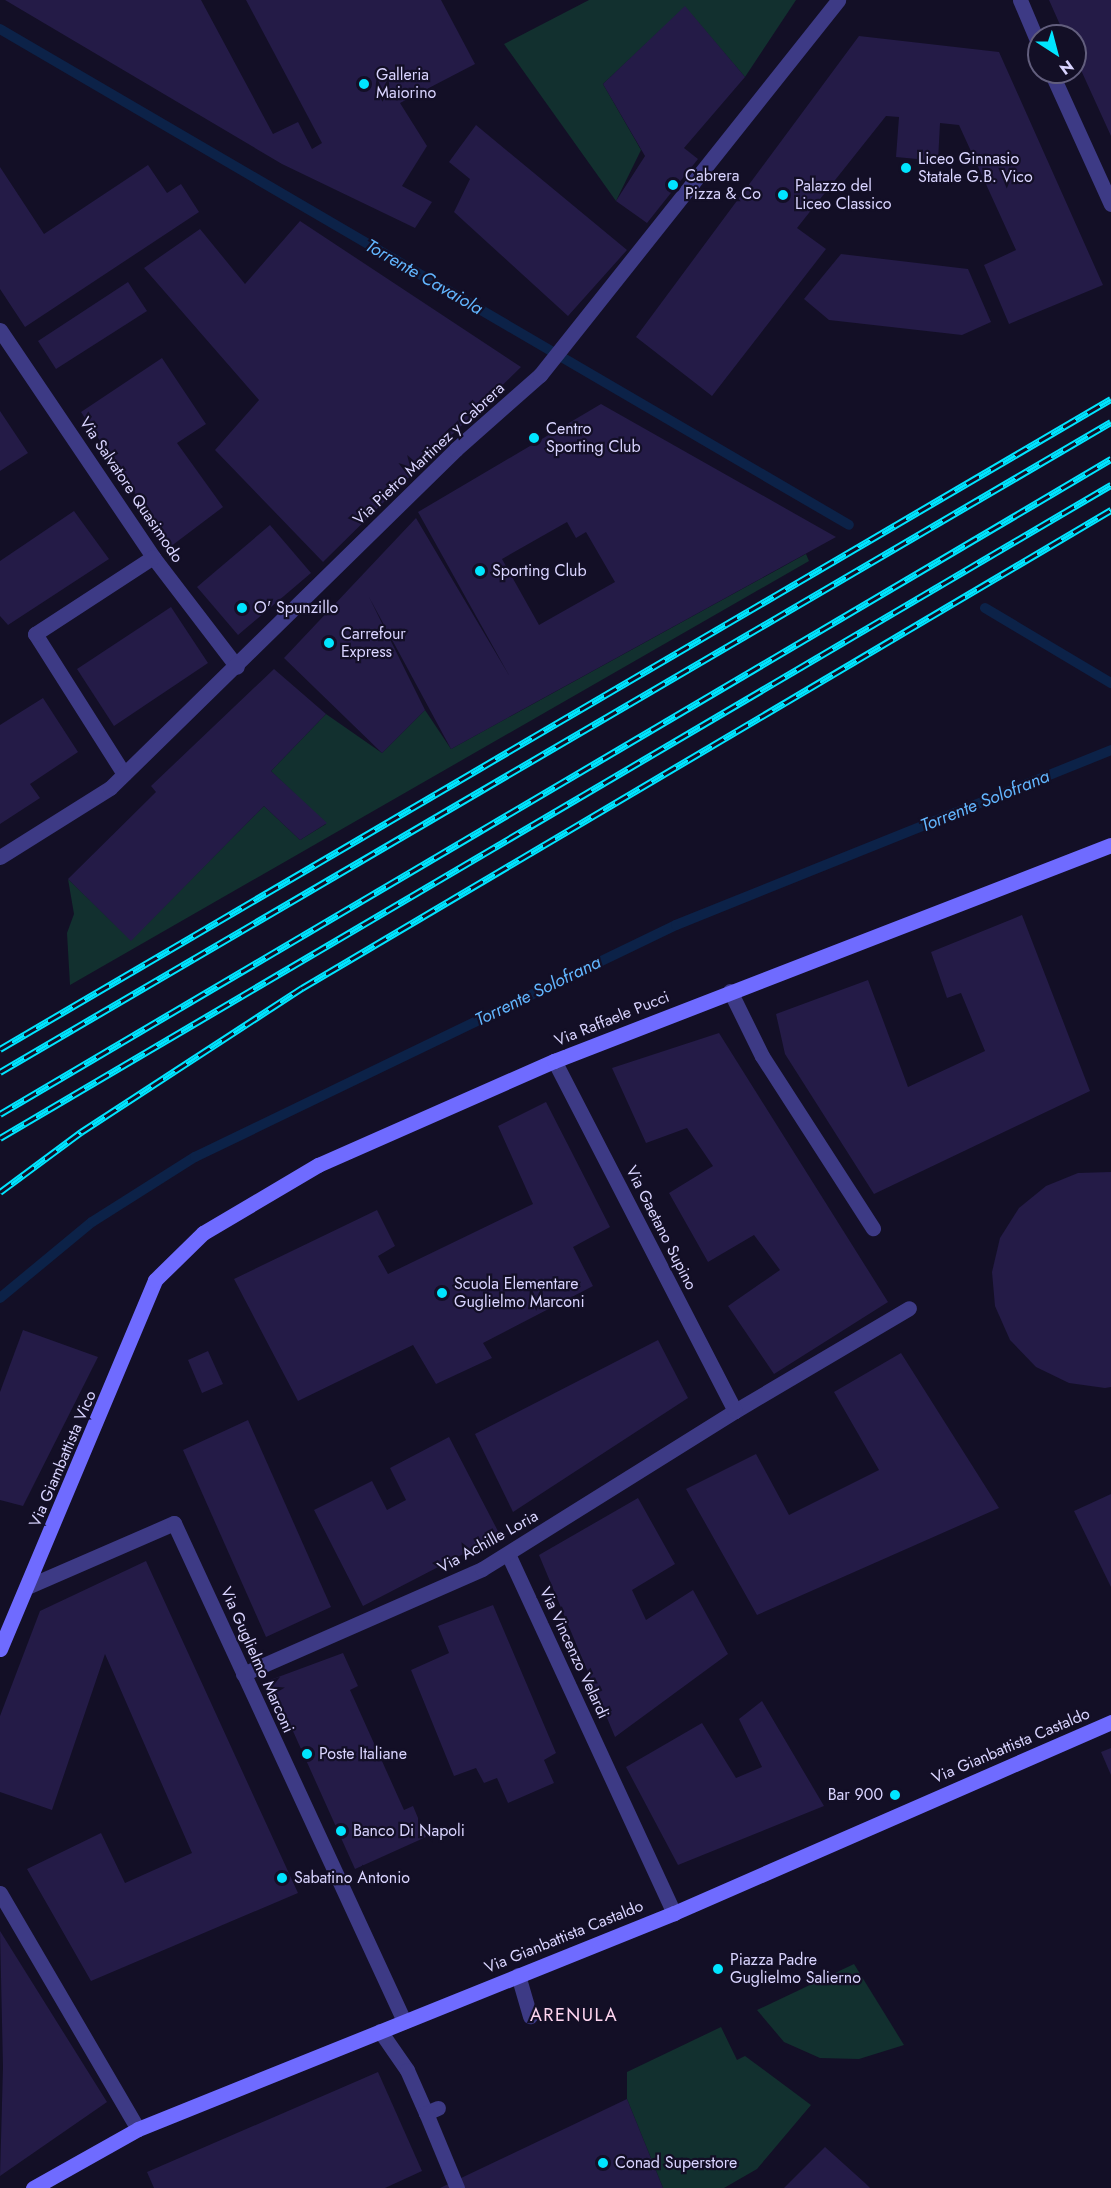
<!DOCTYPE html>
<html>
<head>
<meta charset="utf-8">
<style>
	body { margin:0 }
	#map { position:relative; width:1111px; height:2188px; overflow:hidden; background:#130f26; font-family:Jost,sans-serif }
	div>[style] { position:absolute }
	[style*='--x'] { left:calc(var(--x)*1px); top:calc(var(--y)*1px); width:calc(var(--w)*1px); rotate:calc(var(--a)*1deg) }
	.green>* { inset:0; background:#12302f }
	.stream>* { height:10px; margin:-5px; padding:0 5px; transform-origin:5px; border-radius:5px; background:#0c2248 }
	.building>* { inset:0; background:#241b47 }
	.service>* { height:15px; margin:-7.5px; padding:0 7.5px; transform-origin:7.5px; border-radius:7.5px; background:#3d3a85 }
	.minor>* { height:15px; margin:-7.5px; padding:0 7.5px; transform-origin:7.5px; border-radius:7.5px; background:#3d3a85 }
	.secondary>* { height:15px; margin:-7.5px; padding:0 7.5px; transform-origin:7.5px; border-radius:7.5px; background:#6f6bff }
	.rail>* { height:7px; margin-top:-3.5px; transform-origin:0; background:repeating-linear-gradient(90deg,#130f26 0 14px,#00e5ff 0 28px); box-sizing:border-box; border-block:2px solid #00e5ff }
	.dots>* { width:16px; height:16px; translate:-50% -50%; box-sizing:border-box; border:3px solid #130f26; border-radius:50% }
	span { translate:-50% -50%; white-space:nowrap; text-align:center; line-height:1.15; -webkit-text-stroke:4.5px #130f26; paint-order:stroke }
	.poi-label { font-size:16px; color:#d9d4ff }
	.left { translate:0 -50%; text-align:left }
	.right { translate:-100% -50%; text-align:right }
	.street-label { font-size:16px; color:#d9d4ff }
	.water-label { font-size:18px; color:#62b6ff; font-style:italic }
	.neighbourhood-label { font-size:18px; color:#ffd6f0; letter-spacing:1.5px }
	.north { position:absolute; left:1027px; top:24px; width:60px; height:60px; box-sizing:border-box; background:#130f26; border:2px solid #625e7d; border-radius:50%; rotate:144deg; font-size:16px; font-weight:700; line-height:24px; text-align:center; color:#d9d4ff }
	.north::after { content:''; display:block; margin:auto; width:21px; height:27px; background:#00e5ff; clip-path:polygon(50% 0,100% 100%,50% 72%,0 100%) }
</style>
</head>
<body>
<div id="map">
	<div class="green">
		<div style="clip-path:polygon(589px 0,796px 0,745px 77px,685px 7px,603px 84px,641px 150px,616px 201px,504px 44px)"></div>
		<div style="clip-path:polygon(806px 554px,809px 561px,70px 985px,67px 933px,74px 914px,68px 879px,131px 940px,264px 806px,300px 840px,326px 824px,271px 771px,326px 714px,382px 753px,425px 710px,451px 749px)"></div>
		<div style="clip-path:polygon(854px 1964px,904px 2045px,859px 2059px,820px 2058px,784px 2042px,757px 2010px)"></div>
		<div style="clip-path:polygon(721px 2027px,737px 2060px,745px 2056px,811px 2105px,757px 2169px,724px 2188px,663px 2188px,627px 2099px,627px 2072px)"></div>
	</div>
	<div class="stream">
		<div style="--x:0;--y:29;--w:983;--a:30.29"></div>
		<div style="--x:985;--y:608;--w:147;--a:30.8"></div>
		<div style="--x:0;--y:1298;--w:119;--a:-39.6"></div>
		<div style="--x:92;--y:1222;--w:122;--a:-32.3"></div>
		<div style="--x:195;--y:1157;--w:534;--a:-25.75"></div>
		<div style="--x:676;--y:925;--w:469;--a:-21.9"></div>
	</div>
	<div class="building">
		<div style="clip-path:polygon(5px 0,201px 0,273px 134px,298px 122px,312px 149px,322px 143px,246px 0,441px 0,475px 64px,400px 103px,427px 146px,402px 186px,432px 202px,415px 228px,282px 164px)"></div>
		<div style="clip-path:polygon(1049px 0,1111px 0,1111px 136px,1075px 57px,1075px 36px,1065px 36px)"></div>
		<div style="clip-path:polygon(685px 6px,745px 77px,684px 148px,698px 159px,647px 223px,616px 201px,645px 156px,603px 84px)"></div>
		<div style="clip-path:polygon(859px 36px,999px 52px,1103px 285px,1009px 324px,984px 265px,1016px 250px,959px 125px,940px 123px,938px 161px,896px 157px,899px 117px,886px 116px,797px 228px,826px 249px,712px 396px,636px 337px)"></div>
		<div style="clip-path:polygon(476px 125px,627px 250px,568px 316px,454px 212px,470px 179px,449px 162px)"></div>
		<div style="clip-path:polygon(148px 165px,167px 193px,181px 184px,199px 212px,25px 327px,0 289px,0 167px,44px 234px)"></div>
		<div style="clip-path:polygon(300px 221px,521px 367px,323px 562px,215px 450px,259px 400px,144px 268px,200px 229px,245px 284px)"></div>
		<div style="clip-path:polygon(841px 254px,968px 269px,991px 322px,962px 335px,829px 320px,804px 299px)"></div>
		<div style="clip-path:polygon(128px 282px,147px 311px,56px 369px,38px 341px)"></div>
		<div style="clip-path:polygon(162px 358px,206px 424px,177px 443px,223px 507px,170px 547px,81px 412px)"></div>
		<div style="clip-path:polygon(evenodd,601px 404px,836px 537px,451px 749px,369px 597px,425px 710px,382px 753px,284px 658px,416px 518px,510px 677px,418px 512px,601px 404px,567px 522px,576px 538px,586px 532px,615px 582px,539px 625px,502px 559px,567px 522px)"></div>
		<div style="clip-path:polygon(0 411px,28px 453px,0 471px)"></div>
		<div style="clip-path:polygon(74px 511px,109px 559px,8px 625px,0 616px,0 561px)"></div>
		<div style="clip-path:polygon(270px 525px,311px 573px,238px 635px,197px 587px)"></div>
		<div style="clip-path:polygon(171px 607px,208px 663px,114px 726px,77px 669px)"></div>
		<div style="clip-path:polygon(274px 669px,326px 714px,271px 771px,327px 823px,300px 840px,264px 806px,131px 941px,68px 879px,156px 792px,151px 786px)"></div>
		<div style="clip-path:polygon(43px 698px,78px 752px,30px 784px,40px 798px,0 824px,0 725px)"></div>
		<div style="clip-path:polygon(1022px 915px,1090px 1091px,874px 1194px,785px 1054px,776px 1014px,868px 980px,908px 1087px,985px 1051px,961px 993px,947px 998px,931px 952px)"></div>
		<div style="clip-path:polygon(719px 1033px,888px 1302px,774px 1374px,728px 1306px,780px 1270px,754px 1235px,708px 1262px,669px 1193px,713px 1166px,687px 1128px,646px 1143px,612px 1068px)"></div>
		<div style="clip-path:polygon(546px 1102px,610px 1227px,573px 1247px,593px 1286px,483px 1343px,492px 1358px,436px 1384px,413px 1345px,298px 1401px,234px 1279px,377px 1210px,395px 1246px,378px 1256px,388px 1274px,533px 1204px,498px 1126px)"></div>
		<div style="clip-path:polygon(1111px 1172px,1111px 1387px,1105px 1388px,1069px 1383px,1036px 1367px,1010px 1340px,995px 1306px,992px 1272px,1000px 1238px,1019px 1208px,1046px 1186px,1078px 1173px)"></div>
		<div style="clip-path:polygon(23px 1330px,98px 1357px,23px 1506px,0 1500px,0 1392px)"></div>
		<div style="clip-path:polygon(658px 1340px,688px 1398px,513px 1512px,475px 1434px)"></div>
		<div style="clip-path:polygon(208px 1351px,223px 1384px,202px 1393px,188px 1360px)"></div>
		<div style="clip-path:polygon(901px 1353px,999px 1508px,757px 1615px,686px 1489px,756px 1454px,789px 1515px,879px 1470px,834px 1392px)"></div>
		<div style="clip-path:polygon(248px 1420px,331px 1607px,266px 1637px,183px 1450px)"></div>
		<div style="clip-path:polygon(449px 1437px,500px 1535px,363px 1606px,314px 1510px,372px 1481px,387px 1510px,406px 1500px,390px 1468px)"></div>
		<div style="clip-path:polygon(1111px 1494px,1111px 1587px,1074px 1511px)"></div>
		<div style="clip-path:polygon(638px 1498px,675px 1564px,632px 1590px,646px 1620px,693px 1590px,728px 1654px,615px 1737px,539px 1555px)"></div>
		<div style="clip-path:polygon(146px 1561px,298px 1893px,91px 1981px,27px 1869px,101px 1833px,125px 1883px,192px 1853px,105px 1654px,52px 1810px,0 1792px,0 1716px,40px 1611px)"></div>
		<div style="clip-path:polygon(493px 1605px,556px 1753px,544px 1760px,554px 1783px,508px 1803px,497px 1778px,484px 1783px,476px 1768px,454px 1776px,411px 1670px,449px 1653px,438px 1626px)"></div>
		<div style="clip-path:polygon(343px 1653px,358px 1686px,350px 1690px,404px 1810px,413px 1806px,426px 1837px,355px 1869px,270px 1680px)"></div>
		<div style="clip-path:polygon(762px 1701px,824px 1806px,678px 1865px,626px 1767px,702px 1723px,736px 1778px,762px 1767px,739px 1719px)"></div>
		<div style="clip-path:polygon(1111px 1748px,1111px 1775px,1101px 1752px)"></div>
		<div style="clip-path:polygon(0 1931px,107px 2102px,0 2176px,3px 2067px)"></div>
		<div style="clip-path:polygon(378px 2072px,422px 2171px,385px 2188px,154px 2188px,147px 2172px)"></div>
		<div style="clip-path:polygon(627px 2099px,663px 2188px,440px 2188px)"></div>
		<div style="clip-path:polygon(825px 2147px,865px 2183px,870px 2188px,784px 2188px)"></div>
	</div>
	<div class="service">
		<div style="--x:730;--y:991;--w:72;--a:63.8"></div>
		<div style="--x:762;--y:1056;--w:205;--a:57.2"></div>
		<div style="--x:735;--y:1411;--w:202;--a:-30.6"></div>
		<div style="--x:518;--y:1975;--w:43;--a:73.7"></div>
		<div style="--x:380;--y:2031;--w:47;--a:55.3"></div>
		<div style="--x:407;--y:2070;--w:47;--a:66.2"></div>
		<div style="--x:426;--y:2113;--w:13;--a:-23"></div>
		<div style="--x:426;--y:2113;--w:81;--a:67.5"></div>
	</div>
	<div class="minor">
		<div style="--x:1020;--y:0;--w:49;--a:67.1"></div>
		<div style="--x:1051;--y:72;--w:145;--a:65.6"></div>
		<div style="--x:0;--y:330;--w:274;--a:56"></div>
		<div style="--x:153;--y:557;--w:138;--a:52.6"></div>
		<div style="--x:124;--y:774;--w:166;--a:-122.4"></div>
		<div style="--x:35;--y:634;--w:141;--a:-33.1"></div>
		<div style="--x:0;--y:857;--w:130;--a:-32.1"></div>
		<div style="--x:110;--y:788;--w:484;--a:-44.4"></div>
		<div style="--x:456;--y:449;--w:112;--a:-41.4"></div>
		<div style="--x:540;--y:375;--w:479;--a:-51.5"></div>
		<div style="--x:508;--y:1554;--w:396;--a:65.2"></div>
		<div style="--x:29;--y:1586;--w:158;--a:-23.5"></div>
		<div style="--x:174;--y:1523;--w:549;--a:65.21"></div>
		<div style="--x:243;--y:1674;--w:261;--a:-23.7"></div>
		<div style="--x:482;--y:1569;--w:298;--a:-32"></div>
		<div style="--x:735;--y:1411;--w:394;--a:-117.3"></div>
		<div style="--x:0;--y:1893;--w:273;--a:59.7"></div>
	</div>
	<div class="secondary">
		<div style="--x:0;--y:1649;--w:400;--a:-67.2"></div>
		<div style="--x:155;--y:1280;--w:67;--a:-44.4"></div>
		<div style="--x:203;--y:1233;--w:134;--a:-30.6"></div>
		<div style="--x:318;--y:1165;--w:258;--a:-23.8"></div>
		<div style="--x:554;--y:1061;--w:597;--a:-21.2"></div>
		<div style="--x:33;--y:2188;--w:120;--a:-29.3"></div>
		<div style="--x:138;--y:2129;--w:578;--a:-21.95"></div>
		<div style="--x:674;--y:1913;--w:477;--a:-23.6"></div>
	</div>
	<div class="rail">
		<div style="--x:0;--y:1049;--w:1287;--a:-30.33"></div>
		<div style="--x:0;--y:1072;--w:1287;--a:-30.33"></div>
		<div style="--x:0;--y:1114;--w:1290;--a:-30.52"></div>
		<div style="--x:0;--y:1138;--w:1289;--a:-30.45"></div>
		<div style="--x:0;--y:1192;--w:101;--a:-36.5"></div>
		<div style="--x:81;--y:1132;--w:264;--a:-33.1"></div>
		<div style="--x:302;--y:988;--w:940;--a:-30.58"></div>
	</div>
	<div class="dots">
		<div style="left:364px;top:84px;background:#00e5ff"></div>
		<div style="left:906px;top:168px;background:#00e5ff"></div>
		<div style="left:673px;top:185px;background:#00e5ff"></div>
		<div style="left:783px;top:195px;background:#00e5ff"></div>
		<div style="left:534px;top:438px;background:#00e5ff"></div>
		<div style="left:480px;top:571px;background:#00e5ff"></div>
		<div style="left:242px;top:608px;background:#00e5ff"></div>
		<div style="left:329px;top:643px;background:#00e5ff"></div>
		<div style="left:442px;top:1293px;background:#00e5ff"></div>
		<div style="left:307px;top:1754px;background:#00e5ff"></div>
		<div style="left:895px;top:1795px;background:#00e5ff"></div>
		<div style="left:341px;top:1831px;background:#00e5ff"></div>
		<div style="left:282px;top:1878px;background:#00e5ff"></div>
		<div style="left:718px;top:1969px;background:#00e5ff"></div>
		<div style="left:603px;top:2163px;background:#00e5ff"></div>
	</div>
	<div class="poi-label">
		<span class="left" style="left:376px;top:84px">Galleria<br>Maiorino</span>
		<span class="left" style="left:918px;top:168px">Liceo Ginnasio<br>Statale G.B. Vico</span>
		<span class="left" style="left:685px;top:185px">Cabrera<br>Pizza &amp; Co</span>
		<span class="left" style="left:795px;top:195px">Palazzo del<br>Liceo Classico</span>
		<span class="left" style="left:546px;top:438px">Centro<br>Sporting Club</span>
		<span class="left" style="left:492px;top:571px">Sporting Club</span>
		<span class="left" style="left:254px;top:608px">O' Spunzillo</span>
		<span class="left" style="left:341px;top:643px">Carrefour<br>Express</span>
		<span class="left" style="left:454px;top:1293px">Scuola Elementare<br>Guglielmo Marconi</span>
		<span class="left" style="left:319px;top:1754px">Poste Italiane</span>
		<span class="right" style="left:883px;top:1795px">Bar 900</span>
		<span class="left" style="left:353px;top:1831px">Banco Di Napoli</span>
		<span class="left" style="left:294px;top:1878px">Sabatino Antonio</span>
		<span class="left" style="left:730px;top:1969px">Piazza Padre<br>Guglielmo Salierno</span>
		<span class="left" style="left:615px;top:2163px">Conad Superstore</span>
	</div>
	<div class="street-label">
		<span style="left:429px;top:454px;rotate:-43deg">Via Pietro Martinez y Cabrera</span>
		<span style="left:131px;top:490px;rotate:56deg">Via Salvatore Quasimodo</span>
		<span style="left:612px;top:1019px;rotate:-22deg">Via Raffaele Pucci</span>
		<span style="left:661px;top:1228px;rotate:63deg">Via Gaetano Supino</span>
		<span style="left:63px;top:1459px;rotate:-67deg">Via Giambattista Vico</span>
		<span style="left:488px;top:1542px;rotate:-29deg">Via Achille Loria</span>
		<span style="left:574px;top:1653px;rotate:65deg">Via Vincenzo Velardi</span>
		<span style="left:257px;top:1660px;rotate:66deg">Via Guglielmo Marconi</span>
		<span style="left:1011px;top:1746px;rotate:-23deg">Via Gianbattista Castaldo</span>
		<span style="left:564px;top:1937px;rotate:-22deg">Via Gianbattista Castaldo</span>
	</div>
	<div class="water-label">
		<span style="left:424px;top:277px;rotate:30deg">Torrente Cavaiola</span>
		<span style="left:985px;top:801px;rotate:-22deg">Torrente Solofrana</span>
		<span style="left:538px;top:991px;rotate:-26deg">Torrente Solofrana</span>
	</div>
	<div class="neighbourhood-label">
		<span style="left:574px;top:2015px">ARENULA</span>
	</div>
	<div class="north">N</div>
</div>
</body>
</html>
